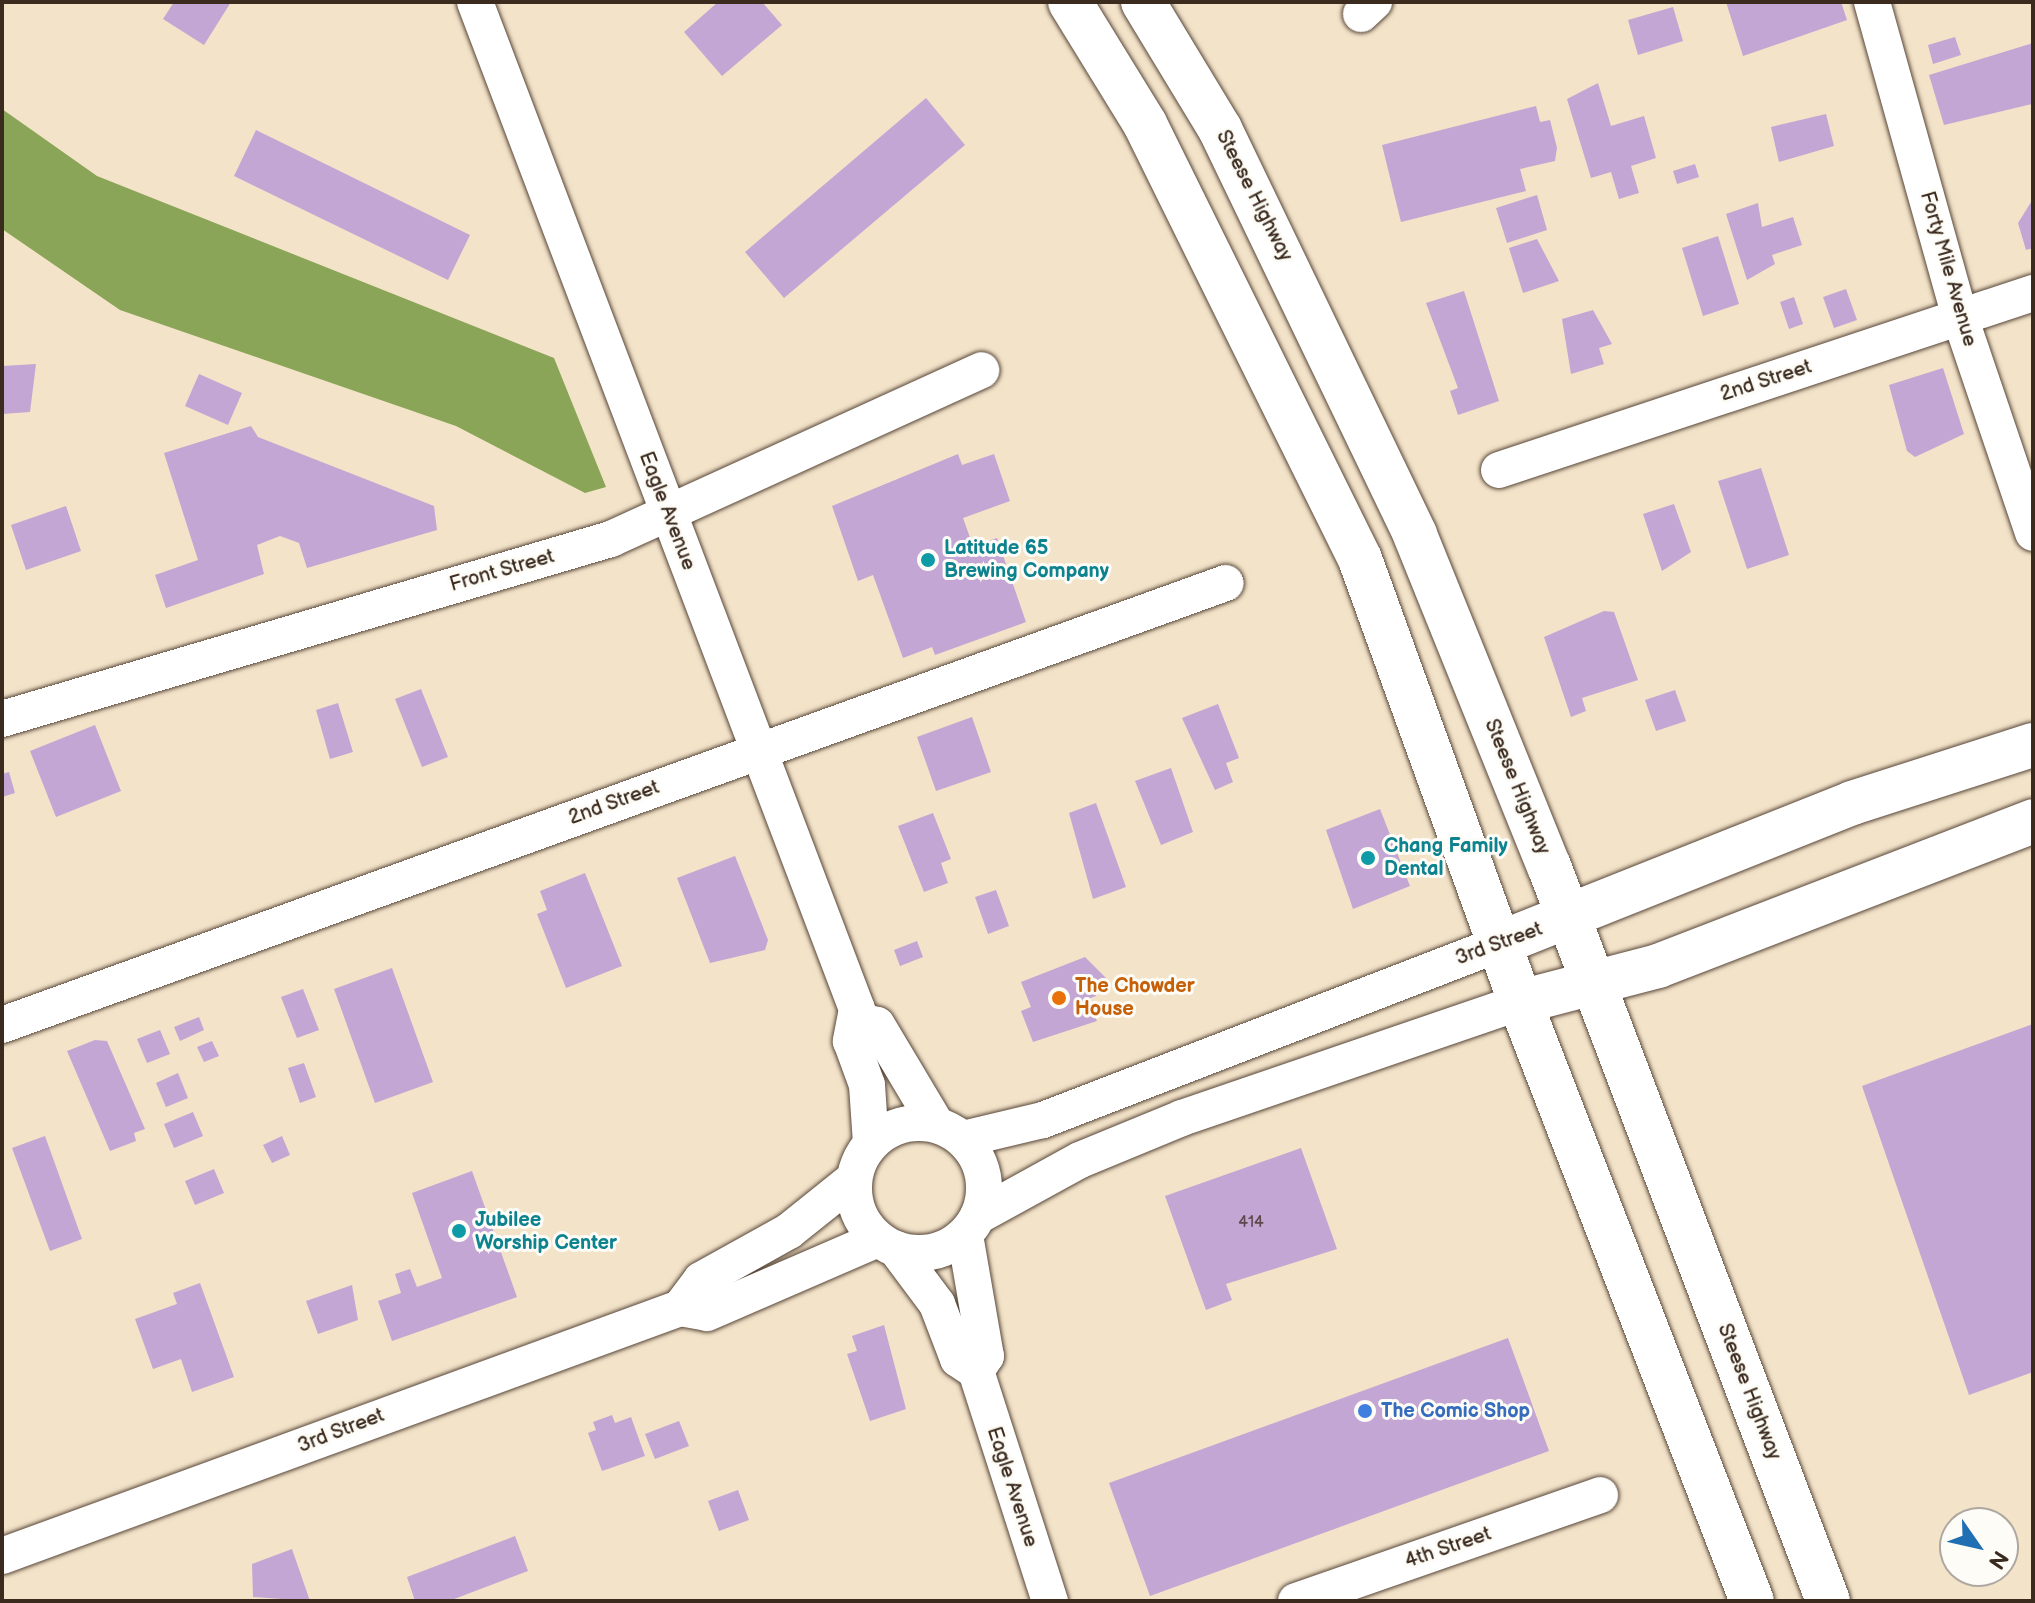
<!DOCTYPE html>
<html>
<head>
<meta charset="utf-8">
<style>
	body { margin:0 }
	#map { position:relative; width:2035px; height:1603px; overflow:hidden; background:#f3e3c9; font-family:"Balsamiq Sans",sans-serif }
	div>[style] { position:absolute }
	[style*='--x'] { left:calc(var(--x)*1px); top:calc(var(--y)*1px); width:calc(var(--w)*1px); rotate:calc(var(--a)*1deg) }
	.forest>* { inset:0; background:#8aa557 }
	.building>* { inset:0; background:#c3a6d4 }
	.roads { filter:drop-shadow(0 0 2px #574638) drop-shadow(0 0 2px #574638) }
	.minor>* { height:36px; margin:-18px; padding:0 18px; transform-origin:18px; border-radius:18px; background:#fff }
	.minor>.ring { margin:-18px; padding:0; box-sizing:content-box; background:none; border:36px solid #fff; border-radius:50% }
	.major>* { height:44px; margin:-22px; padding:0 22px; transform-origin:22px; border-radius:22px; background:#fff }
	.highway>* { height:44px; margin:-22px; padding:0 22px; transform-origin:22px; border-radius:22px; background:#fff }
	.dots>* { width:22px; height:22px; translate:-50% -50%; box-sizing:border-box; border:4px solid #fdfcf7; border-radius:50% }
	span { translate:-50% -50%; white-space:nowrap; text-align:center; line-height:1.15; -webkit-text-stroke:6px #fdfcf7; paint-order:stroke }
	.number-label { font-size:16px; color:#5d494c }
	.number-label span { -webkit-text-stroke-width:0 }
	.street-label { font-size:20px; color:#3b2a1e }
	.culture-label { font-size:20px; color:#0d838f; font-weight:700 }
	.left { translate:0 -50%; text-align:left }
	.food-label { font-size:20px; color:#c56008; font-weight:700 }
	.shop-label { font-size:20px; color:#366cbe; font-weight:700 }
	.frame { position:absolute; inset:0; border:4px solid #3b2a1e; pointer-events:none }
	.north { position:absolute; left:1939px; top:1507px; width:80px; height:80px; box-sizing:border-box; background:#fdfcf7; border:2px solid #afa8a0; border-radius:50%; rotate:124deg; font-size:22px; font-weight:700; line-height:32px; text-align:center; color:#3b2a1e }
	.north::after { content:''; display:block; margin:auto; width:28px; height:36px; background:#1f6fb2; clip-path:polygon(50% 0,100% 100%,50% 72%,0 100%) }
</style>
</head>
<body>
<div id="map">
	<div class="forest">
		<div style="clip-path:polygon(2px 109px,97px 176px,554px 358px,606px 487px,585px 493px,456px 426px,120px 310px,2px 229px)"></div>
	</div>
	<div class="building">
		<div style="clip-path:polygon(174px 2px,231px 2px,204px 45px,163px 19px)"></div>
		<div style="clip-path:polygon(718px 2px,762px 2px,782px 25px,722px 76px,684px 32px)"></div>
		<div style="clip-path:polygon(1726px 2px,1841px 2px,1847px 20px,1743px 56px)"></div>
		<div style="clip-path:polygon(1673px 7px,1683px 41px,1638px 55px,1628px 20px)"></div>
		<div style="clip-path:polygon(1955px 37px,1961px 55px,1933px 64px,1928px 45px)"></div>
		<div style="clip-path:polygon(2033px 43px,2032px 104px,1944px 125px,1929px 75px)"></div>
		<div style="clip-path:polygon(1598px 83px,1611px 126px,1644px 116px,1656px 158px,1631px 166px,1639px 193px,1619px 199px,1611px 172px,1591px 178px,1567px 99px)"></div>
		<div style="clip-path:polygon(926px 98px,965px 145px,784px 298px,745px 252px)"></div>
		<div style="clip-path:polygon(1536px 106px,1540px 122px,1550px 120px,1557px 148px,1555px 161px,1520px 169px,1526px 191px,1401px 222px,1382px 145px)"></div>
		<div style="clip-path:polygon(1826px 114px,1834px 146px,1779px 162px,1771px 127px)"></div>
		<div style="clip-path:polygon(256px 130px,470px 235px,448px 280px,234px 176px)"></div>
		<div style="clip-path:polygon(1695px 164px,1699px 177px,1677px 184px,1673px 171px)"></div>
		<div style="clip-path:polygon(1537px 195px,1547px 230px,1507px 243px,1496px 208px)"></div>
		<div style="clip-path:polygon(2033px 199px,2033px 248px,2026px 250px,2018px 223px)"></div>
		<div style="clip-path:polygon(1758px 203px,1762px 227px,1793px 217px,1802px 245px,1772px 255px,1775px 264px,1747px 280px,1726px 214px)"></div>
		<div style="clip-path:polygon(1718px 236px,1739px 304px,1703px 316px,1682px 248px)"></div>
		<div style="clip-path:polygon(1537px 239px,1559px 281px,1523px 293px,1509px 248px)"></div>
		<div style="clip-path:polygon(1846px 289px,1857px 320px,1834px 328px,1823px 297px)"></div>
		<div style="clip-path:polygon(1464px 291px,1499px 401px,1458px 415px,1450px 391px,1458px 388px,1426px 303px)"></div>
		<div style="clip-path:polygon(1794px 297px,1803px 324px,1789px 329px,1780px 302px)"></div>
		<div style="clip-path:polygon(1593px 310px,1612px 344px,1599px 348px,1604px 364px,1571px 374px,1562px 319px)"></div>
		<div style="clip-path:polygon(36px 364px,30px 412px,2px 414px,2px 366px)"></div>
		<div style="clip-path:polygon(1943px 368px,1964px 434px,1915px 457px,1907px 451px,1889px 385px)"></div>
		<div style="clip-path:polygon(199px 374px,242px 393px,228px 425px,185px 406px)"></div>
		<div style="clip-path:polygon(251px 426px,258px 437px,434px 506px,437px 530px,307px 568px,299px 543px,280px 536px,257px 545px,264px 574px,166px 608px,155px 575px,198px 560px,164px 453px)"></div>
		<div style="clip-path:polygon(958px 454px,962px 465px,994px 454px,1010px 501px,963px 518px,973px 546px,997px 538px,1026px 622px,935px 655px,932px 647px,903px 658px,873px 575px,858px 581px,832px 506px)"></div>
		<div style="clip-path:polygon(1761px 468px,1789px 555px,1747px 569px,1718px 481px)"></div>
		<div style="clip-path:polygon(1674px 504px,1691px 552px,1662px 571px,1643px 514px)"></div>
		<div style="clip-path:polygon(66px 506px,81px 551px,26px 570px,11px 525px)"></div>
		<div style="clip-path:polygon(1604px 611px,1614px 612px,1638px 680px,1582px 698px,1586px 711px,1571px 717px,1544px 637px)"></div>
		<div style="clip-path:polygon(421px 689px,448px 757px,422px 767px,395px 699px)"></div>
		<div style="clip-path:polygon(1675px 690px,1686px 721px,1656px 731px,1645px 700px)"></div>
		<div style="clip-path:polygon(338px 703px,353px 752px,330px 759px,316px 710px)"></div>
		<div style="clip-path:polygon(1218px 704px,1239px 758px,1226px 763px,1233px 782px,1215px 790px,1182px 718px)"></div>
		<div style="clip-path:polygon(972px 717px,991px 772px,936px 791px,917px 737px)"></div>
		<div style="clip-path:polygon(95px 725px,121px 791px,56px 817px,30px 751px)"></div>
		<div style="clip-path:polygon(1171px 768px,1193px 832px,1161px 845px,1135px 781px)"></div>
		<div style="clip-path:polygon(9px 772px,15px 793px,2px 797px,2px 774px)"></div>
		<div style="clip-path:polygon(1096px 803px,1126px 887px,1093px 899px,1069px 813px)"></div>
		<div style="clip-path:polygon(1380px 809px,1410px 886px,1353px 909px,1326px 830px)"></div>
		<div style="clip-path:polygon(933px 813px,951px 859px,941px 863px,948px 883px,924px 892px,898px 826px)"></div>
		<div style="clip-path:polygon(735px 856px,768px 940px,765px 950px,710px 963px,677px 878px)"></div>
		<div style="clip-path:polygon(585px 873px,622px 966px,566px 988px,537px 914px,547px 910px,540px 891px)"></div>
		<div style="clip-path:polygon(996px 890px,1009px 926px,988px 934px,975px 897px)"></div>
		<div style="clip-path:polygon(917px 941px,923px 957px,900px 966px,894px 950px)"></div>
		<div style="clip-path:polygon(1085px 957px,1106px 978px,1094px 983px,1096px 996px,1088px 999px,1097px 1021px,1033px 1042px,1021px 1011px,1031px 1007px,1021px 982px)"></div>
		<div style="clip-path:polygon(392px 968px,433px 1082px,375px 1103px,334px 989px)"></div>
		<div style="clip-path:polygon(303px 989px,319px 1030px,297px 1038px,281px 997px)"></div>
		<div style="clip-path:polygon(199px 1017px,204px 1030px,180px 1041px,174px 1027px)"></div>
		<div style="clip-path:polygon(2033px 1024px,2033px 1372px,1969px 1395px,1862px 1086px)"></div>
		<div style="clip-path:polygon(160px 1030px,170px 1054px,147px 1063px,137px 1039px)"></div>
		<div style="clip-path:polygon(95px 1040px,107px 1041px,145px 1129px,134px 1133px,136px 1141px,110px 1151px,67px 1051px)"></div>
		<div style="clip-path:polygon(212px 1041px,219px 1056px,204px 1062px,197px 1047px)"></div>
		<div style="clip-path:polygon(304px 1063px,316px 1097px,300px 1103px,288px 1068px)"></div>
		<div style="clip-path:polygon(178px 1073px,188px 1098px,166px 1107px,156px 1083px)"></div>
		<div style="clip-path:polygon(193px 1112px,203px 1136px,174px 1148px,164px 1124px)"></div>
		<div style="clip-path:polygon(45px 1136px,82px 1239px,50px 1251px,12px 1148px)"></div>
		<div style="clip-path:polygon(282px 1136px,290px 1155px,272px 1163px,263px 1145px)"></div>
		<div style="clip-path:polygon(1301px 1148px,1337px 1249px,1226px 1284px,1232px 1300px,1206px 1310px,1165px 1196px)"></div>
		<div style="clip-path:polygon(214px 1169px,224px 1193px,195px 1205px,185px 1181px)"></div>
		<div style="clip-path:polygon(472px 1171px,517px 1297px,392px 1341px,378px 1301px,401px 1293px,395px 1274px,410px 1269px,417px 1287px,442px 1278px,412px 1193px)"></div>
		<div style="clip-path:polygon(200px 1283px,234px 1377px,192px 1392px,181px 1359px,153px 1369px,135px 1319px,177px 1304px,173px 1293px)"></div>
		<div style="clip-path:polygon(352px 1285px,358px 1320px,318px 1334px,306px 1301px)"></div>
		<div style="clip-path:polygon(884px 1325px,906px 1409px,870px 1421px,847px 1354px,857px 1351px,852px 1336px)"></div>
		<div style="clip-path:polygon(1508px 1338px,1549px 1451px,1150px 1596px,1109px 1483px)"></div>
		<div style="clip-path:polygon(612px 1415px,615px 1423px,631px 1417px,645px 1456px,602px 1471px,588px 1433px,596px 1430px,593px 1422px)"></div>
		<div style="clip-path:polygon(679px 1421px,689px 1446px,655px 1459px,645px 1434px)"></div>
		<div style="clip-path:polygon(738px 1490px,749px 1520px,719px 1531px,708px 1501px)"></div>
		<div style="clip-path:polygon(515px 1536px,528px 1571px,449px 1601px,415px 1601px,407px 1577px)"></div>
		<div style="clip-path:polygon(292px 1549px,310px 1601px,253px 1597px,252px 1564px)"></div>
	</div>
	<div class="roads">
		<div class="minor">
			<div style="--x:475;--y:2;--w:1077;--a:69.23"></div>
			<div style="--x:857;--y:1009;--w:33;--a:101"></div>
			<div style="--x:851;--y:1041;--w:47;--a:70"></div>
			<div style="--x:867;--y:1085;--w:58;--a:86.1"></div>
			<div style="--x:1872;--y:2;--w:327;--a:74.4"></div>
			<div style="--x:1960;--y:317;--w:228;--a:71.3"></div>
			<div style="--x:1361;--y:14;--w:18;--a:-43"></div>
			<div style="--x:1499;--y:470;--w:563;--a:-18.34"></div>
			<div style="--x:2;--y:719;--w:635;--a:-16.47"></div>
			<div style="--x:611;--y:539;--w:407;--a:-24.5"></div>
			<div style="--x:860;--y:1021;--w:17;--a:13"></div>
			<div style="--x:877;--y:1025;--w:115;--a:59.2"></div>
			<div style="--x:2;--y:1025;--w:1301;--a:-19.86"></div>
			<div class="ring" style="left:854px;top:1123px;width:94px;height:94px"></div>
			<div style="--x:963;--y:1139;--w:82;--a:-13.4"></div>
			<div style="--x:1043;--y:1120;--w:488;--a:-21.1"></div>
			<div style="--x:978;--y:1216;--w:116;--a:-28.8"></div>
			<div style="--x:1080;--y:1160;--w:110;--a:-22.4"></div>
			<div style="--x:1182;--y:1118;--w:357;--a:-18.9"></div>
			<div style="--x:965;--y:1235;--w:123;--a:80.2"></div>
			<div style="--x:986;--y:1356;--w:18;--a:124"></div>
			<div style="--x:896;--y:1249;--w:69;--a:53.3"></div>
			<div style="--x:937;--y:1304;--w:59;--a:69.1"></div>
			<div style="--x:958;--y:1359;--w:22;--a:34"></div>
			<div style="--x:976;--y:1371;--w:242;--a:72.2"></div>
			<div style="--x:680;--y:1308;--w:35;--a:-53"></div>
			<div style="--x:701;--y:1280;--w:101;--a:-29.1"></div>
			<div style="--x:789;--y:1231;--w:83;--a:-38.7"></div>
			<div style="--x:2;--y:1556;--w:722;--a:-20.09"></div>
			<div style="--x:680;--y:1308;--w:27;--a:10"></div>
			<div style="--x:707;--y:1313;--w:186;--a:-23.4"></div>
			<div style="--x:1296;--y:1601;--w:322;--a:-19.2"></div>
		</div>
		<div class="major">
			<div style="--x:1498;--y:944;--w:381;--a:-21.7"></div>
			<div style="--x:1852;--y:803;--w:190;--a:-17.8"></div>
			<div style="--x:1520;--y:1002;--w:143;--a:-14.6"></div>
			<div style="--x:1658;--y:966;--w:402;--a:-21.1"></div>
		</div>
		<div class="highway">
			<div style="--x:1070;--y:2;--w:143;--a:58.4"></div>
			<div style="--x:1145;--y:124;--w:485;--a:63.7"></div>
			<div style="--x:1360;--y:559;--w:471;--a:70.1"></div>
			<div style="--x:1520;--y:1002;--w:642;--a:68.83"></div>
			<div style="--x:1143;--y:2;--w:149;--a:58.8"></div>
			<div style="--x:1220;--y:129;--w:450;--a:64.3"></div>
			<div style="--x:1415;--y:535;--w:357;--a:68"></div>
			<div style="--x:1549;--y:866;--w:786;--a:69.21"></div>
		</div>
	</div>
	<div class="dots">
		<div style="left:928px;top:560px;background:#0f9aa8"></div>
		<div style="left:1368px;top:858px;background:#0f9aa8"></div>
		<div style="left:1059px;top:998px;background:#e8710a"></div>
		<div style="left:459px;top:1231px;background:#0f9aa8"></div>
		<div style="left:1365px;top:1411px;background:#3f7fe0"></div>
	</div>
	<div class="number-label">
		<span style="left:1251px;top:1223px">414</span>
	</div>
	<div class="street-label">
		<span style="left:1254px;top:196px;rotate:63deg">Steese Highway</span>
		<span style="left:1948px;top:269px;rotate:74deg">Forty Mile Avenue</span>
		<span style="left:1766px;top:381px;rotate:-18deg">2nd Street</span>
		<span style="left:667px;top:511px;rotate:69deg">Eagle Avenue</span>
		<span style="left:502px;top:571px;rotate:-16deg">Front Street</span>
		<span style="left:1517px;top:787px;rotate:68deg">Steese Highway</span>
		<span style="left:614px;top:803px;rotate:-20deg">2nd Street</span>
		<span style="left:1499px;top:944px;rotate:-20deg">3rd Street</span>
		<span style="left:1749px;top:1392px;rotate:69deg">Steese Highway</span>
		<span style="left:341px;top:1431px;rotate:-21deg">3rd Street</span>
		<span style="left:1012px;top:1487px;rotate:72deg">Eagle Avenue</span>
		<span style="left:1448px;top:1548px;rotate:-19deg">4th Street</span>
	</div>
	<div class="culture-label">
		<span class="left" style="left:944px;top:560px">Latitude 65<br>Brewing Company</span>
		<span class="left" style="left:1384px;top:858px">Chang Family<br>Dental</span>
		<span class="left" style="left:475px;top:1232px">Jubilee<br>Worship Center</span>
	</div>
	<div class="food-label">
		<span class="left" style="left:1075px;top:998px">The Chowder<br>House</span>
	</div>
	<div class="shop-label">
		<span class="left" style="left:1381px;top:1411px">The Comic Shop</span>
	</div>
	<div class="frame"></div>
	<div class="north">N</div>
</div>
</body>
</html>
